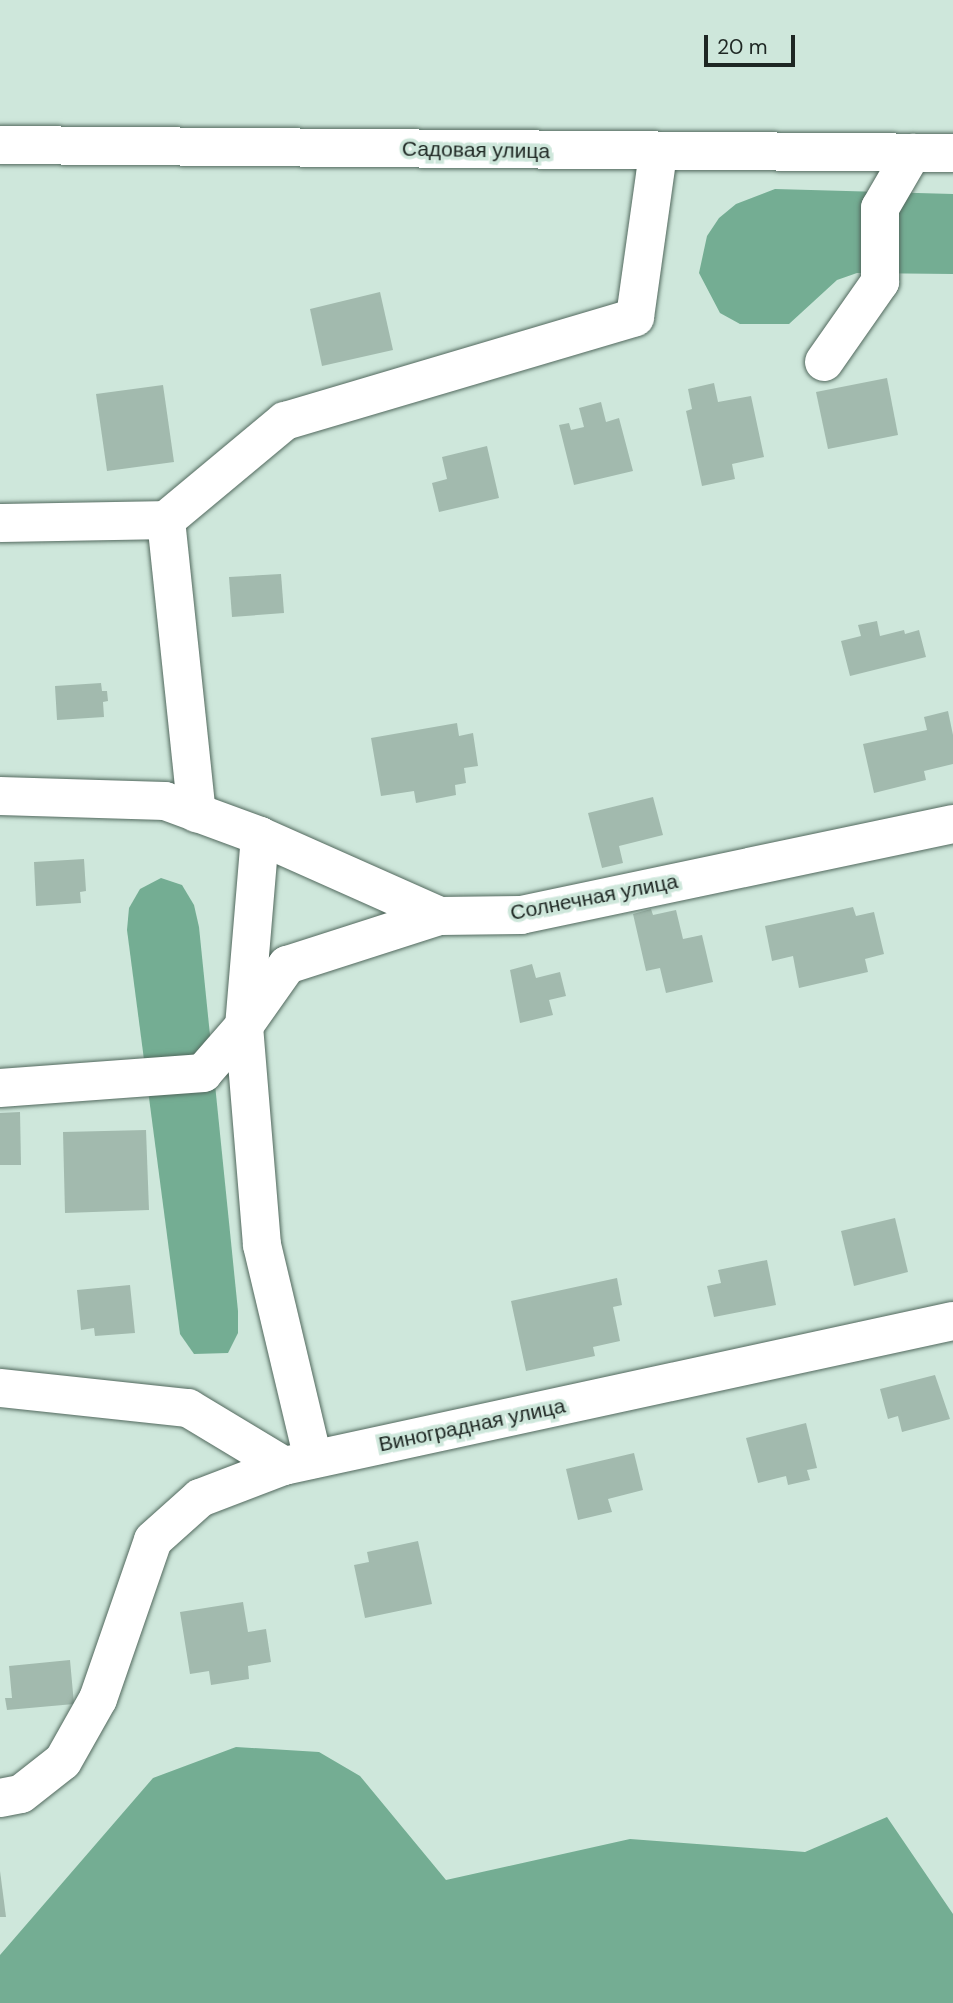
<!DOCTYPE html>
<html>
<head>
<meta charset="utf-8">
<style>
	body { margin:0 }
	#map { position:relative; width:953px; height:2003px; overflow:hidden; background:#cee7db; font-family:"DM Sans",sans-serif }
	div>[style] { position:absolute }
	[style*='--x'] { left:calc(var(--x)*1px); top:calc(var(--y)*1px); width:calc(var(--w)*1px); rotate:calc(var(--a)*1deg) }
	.forest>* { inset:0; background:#74ad93 }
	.building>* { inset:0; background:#a2baae }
	.roads { filter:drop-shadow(0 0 2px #52695e) drop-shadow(0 0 2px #52695e) }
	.minor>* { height:38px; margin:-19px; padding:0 19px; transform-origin:19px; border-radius:19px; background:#fff }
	span { translate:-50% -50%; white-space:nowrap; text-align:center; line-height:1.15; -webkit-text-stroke:7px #cee7db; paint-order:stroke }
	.street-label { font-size:21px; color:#1e2723 }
	.scale { position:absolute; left:704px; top:35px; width:91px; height:32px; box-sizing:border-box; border:4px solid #1e2723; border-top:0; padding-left:9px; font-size:21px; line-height:24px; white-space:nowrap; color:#1e2723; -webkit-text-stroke:5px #cee7db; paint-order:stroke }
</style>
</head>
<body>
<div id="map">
	<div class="forest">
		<div style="clip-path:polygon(775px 189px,953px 194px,953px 274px,857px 273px,837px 280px,789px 324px,740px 324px,720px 313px,699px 273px,707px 236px,719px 218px,736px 204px)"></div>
		<div style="clip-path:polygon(161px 878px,182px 885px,194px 905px,199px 927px,238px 1311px,238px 1333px,228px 1353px,194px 1354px,180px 1334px,127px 930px,129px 908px,140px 889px)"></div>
		<div style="clip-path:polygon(236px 1747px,319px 1752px,360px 1776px,446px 1880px,630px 1839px,805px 1852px,887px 1817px,953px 1914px,953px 2003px,0 2003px,0 1955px,153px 1778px)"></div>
	</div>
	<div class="building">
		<div style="clip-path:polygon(380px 292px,393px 350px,322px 366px,310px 309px)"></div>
		<div style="clip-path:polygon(887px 378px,898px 435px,828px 449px,816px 392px)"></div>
		<div style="clip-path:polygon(714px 383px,718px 402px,751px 396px,764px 457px,732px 464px,735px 479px,702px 486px,686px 411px,692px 409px,688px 389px)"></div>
		<div style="clip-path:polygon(163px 385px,174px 462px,107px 471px,96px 394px)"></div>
		<div style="clip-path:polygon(601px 402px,606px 422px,619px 418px,633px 471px,574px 485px,559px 425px,569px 423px,571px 430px,584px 427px,579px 408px)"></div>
		<div style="clip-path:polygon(487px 446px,499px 498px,439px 512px,432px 483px,447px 479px,442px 457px)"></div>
		<div style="clip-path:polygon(281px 574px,284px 613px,232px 617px,229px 577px)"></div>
		<div style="clip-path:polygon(877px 621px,880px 636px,904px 630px,905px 634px,919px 630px,926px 657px,850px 676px,841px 641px,861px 636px,858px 625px)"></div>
		<div style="clip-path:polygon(101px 683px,102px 691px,107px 691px,108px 701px,103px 702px,104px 717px,57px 720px,55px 686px)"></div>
		<div style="clip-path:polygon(948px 711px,953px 735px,953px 764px,924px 771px,926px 780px,874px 793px,863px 744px,927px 730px,924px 717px)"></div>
		<div style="clip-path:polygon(457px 723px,459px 736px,473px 733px,478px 766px,464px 768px,466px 783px,455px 785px,456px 795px,416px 803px,414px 791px,381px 796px,371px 738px)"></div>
		<div style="clip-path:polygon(653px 797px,663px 835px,619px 846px,623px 863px,602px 868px,588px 813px)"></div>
		<div style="clip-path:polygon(84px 859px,86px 891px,80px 892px,81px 903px,36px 906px,34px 862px)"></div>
		<div style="clip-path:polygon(853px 907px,856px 916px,874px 912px,884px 954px,865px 959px,868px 972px,799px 988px,793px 956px,772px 961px,765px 926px)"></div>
		<div style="clip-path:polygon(651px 909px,653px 915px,676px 910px,683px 939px,702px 935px,713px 982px,666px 993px,660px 968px,646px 971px,633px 914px)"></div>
		<div style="clip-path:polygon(532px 964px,536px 978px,560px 972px,566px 996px,549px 1000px,553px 1015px,520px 1023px,510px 970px)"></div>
		<div style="clip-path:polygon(20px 1112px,21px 1165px,0 1165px,0 1113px)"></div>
		<div style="clip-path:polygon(146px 1130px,149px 1210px,65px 1213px,63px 1132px)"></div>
		<div style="clip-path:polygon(895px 1218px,908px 1272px,854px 1286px,841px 1231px)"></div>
		<div style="clip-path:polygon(767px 1260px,776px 1305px,714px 1317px,707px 1286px,721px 1283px,718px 1270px)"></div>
		<div style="clip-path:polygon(617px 1278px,622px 1305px,613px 1307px,620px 1341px,593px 1347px,595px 1356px,526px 1371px,511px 1301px)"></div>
		<div style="clip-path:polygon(130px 1285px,135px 1333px,95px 1336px,94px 1328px,81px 1330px,77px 1290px)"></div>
		<div style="clip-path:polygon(935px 1375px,950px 1419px,902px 1432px,898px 1416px,888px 1419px,880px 1389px)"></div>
		<div style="clip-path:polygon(806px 1423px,817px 1468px,807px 1470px,810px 1480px,788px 1485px,786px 1476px,758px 1483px,746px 1438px)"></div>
		<div style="clip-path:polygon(634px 1453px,643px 1490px,608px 1499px,612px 1512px,578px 1520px,566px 1469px)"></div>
		<div style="clip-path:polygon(418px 1541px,432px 1604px,365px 1618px,354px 1565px,369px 1562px,367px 1552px)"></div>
		<div style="clip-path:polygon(243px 1602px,248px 1632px,266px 1629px,271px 1662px,248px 1666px,249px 1679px,211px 1685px,209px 1671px,190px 1674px,180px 1612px)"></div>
		<div style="clip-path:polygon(70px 1660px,74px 1704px,7px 1710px,5px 1698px,12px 1698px,9px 1666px)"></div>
		<div style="clip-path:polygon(0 1871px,6px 1917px,0 1917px)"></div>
	</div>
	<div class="roads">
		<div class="minor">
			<div style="--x:0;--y:145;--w:953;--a:0.48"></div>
			<div style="--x:824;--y:362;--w:98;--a:-55"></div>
			<div style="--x:880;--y:282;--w:74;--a:-90"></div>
			<div style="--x:880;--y:208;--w:64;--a:-59.8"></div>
			<div style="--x:166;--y:520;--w:295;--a:84"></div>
			<div style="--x:0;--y:523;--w:166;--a:-1"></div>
			<div style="--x:166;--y:520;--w:155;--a:-39.8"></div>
			<div style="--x:285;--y:421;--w:365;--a:-16.5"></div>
			<div style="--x:635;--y:317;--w:166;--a:-82"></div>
			<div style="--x:0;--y:796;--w:165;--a:1.7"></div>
			<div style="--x:165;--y:801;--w:101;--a:20.2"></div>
			<div style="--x:260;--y:836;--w:197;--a:24"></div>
			<div style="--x:440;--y:916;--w:81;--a:-0.7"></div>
			<div style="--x:521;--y:915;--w:441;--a:-11.9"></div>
			<div style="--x:260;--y:836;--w:191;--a:94.8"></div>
			<div style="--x:244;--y:1026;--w:220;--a:85.3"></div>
			<div style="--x:262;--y:1245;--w:220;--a:76.6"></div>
			<div style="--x:0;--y:1088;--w:204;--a:-4.2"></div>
			<div style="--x:203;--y:1073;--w:62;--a:-48.9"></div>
			<div style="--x:244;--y:1026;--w:75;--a:-54.8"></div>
			<div style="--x:287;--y:965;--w:161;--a:-17.8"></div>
			<div style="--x:0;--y:1388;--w:189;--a:6.1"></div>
			<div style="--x:188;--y:1408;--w:112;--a:31.1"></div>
			<div style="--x:284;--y:1466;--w:685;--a:-12.23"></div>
			<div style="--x:0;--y:1798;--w:21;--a:-11"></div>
			<div style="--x:21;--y:1794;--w:53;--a:-38.2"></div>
			<div style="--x:63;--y:1761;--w:71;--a:-60.6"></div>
			<div style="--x:98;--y:1699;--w:168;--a:-70.9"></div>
			<div style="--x:153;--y:1540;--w:63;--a:-41.8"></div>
			<div style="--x:200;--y:1498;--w:90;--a:-20.9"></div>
		</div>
	</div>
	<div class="street-label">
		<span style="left:476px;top:150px;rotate:1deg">Садовая улица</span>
		<span style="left:594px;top:897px;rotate:-11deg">Солнечная улица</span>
		<span style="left:472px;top:1425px;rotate:-12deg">Виноградная улица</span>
	</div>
	<div class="scale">20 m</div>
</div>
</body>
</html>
